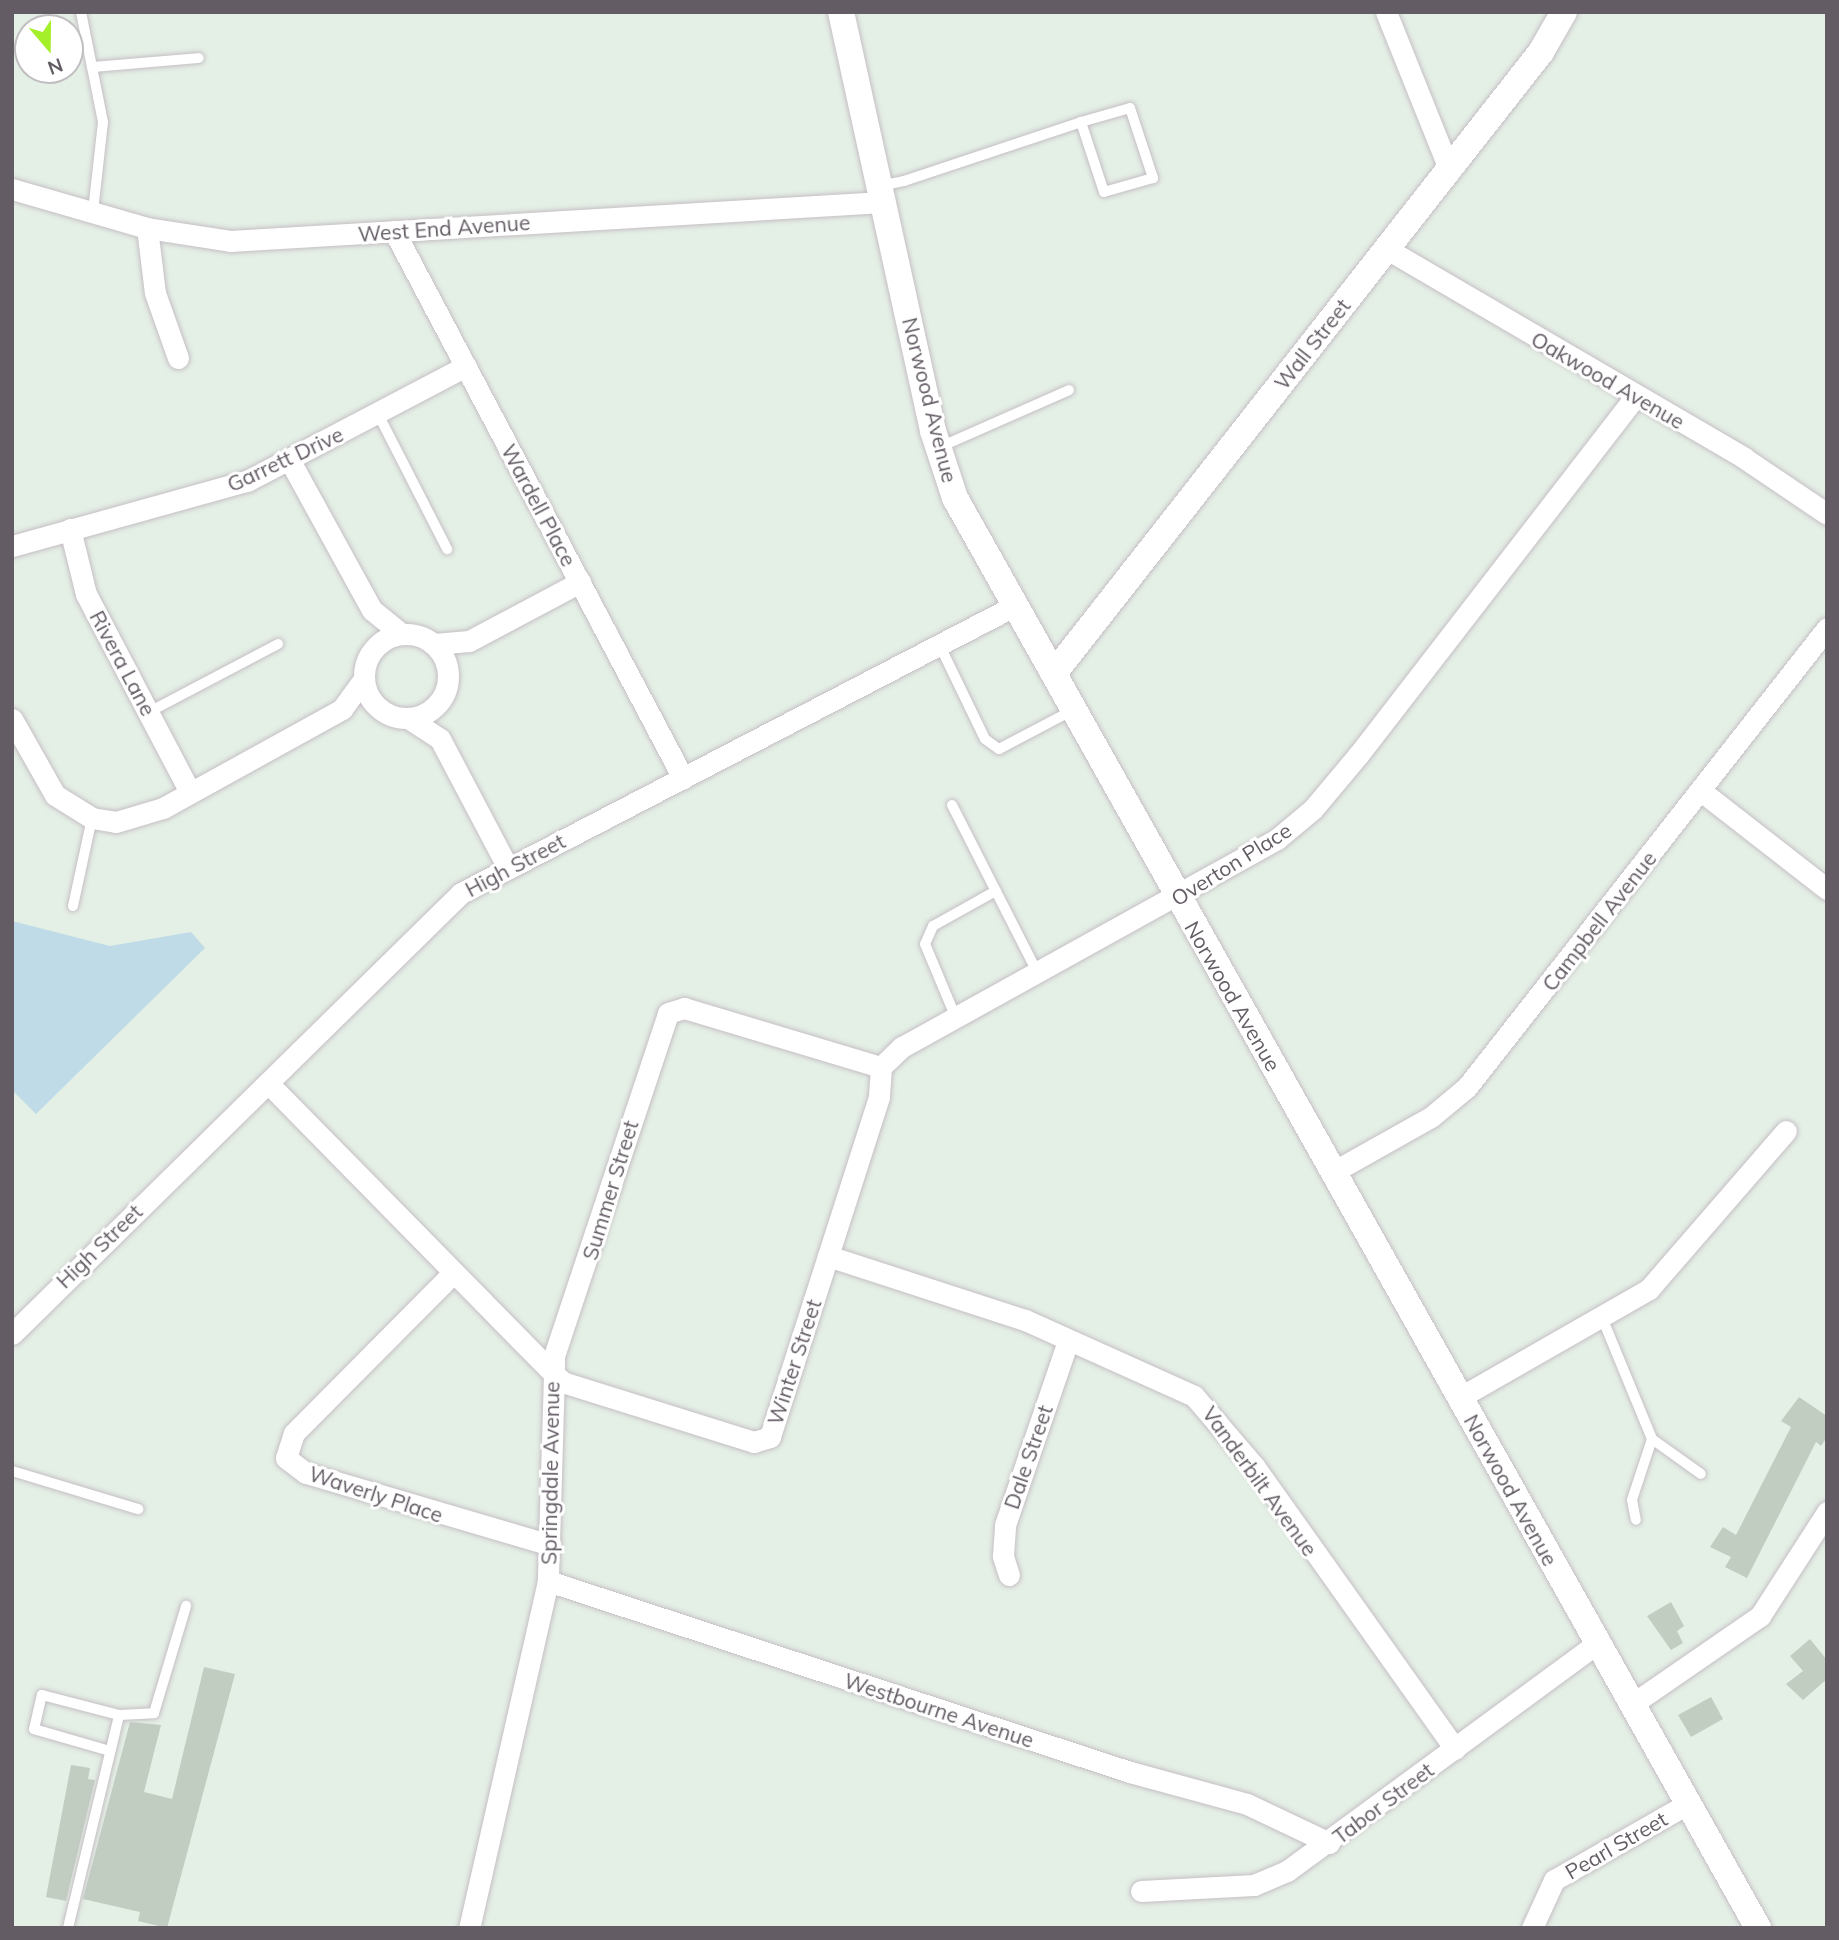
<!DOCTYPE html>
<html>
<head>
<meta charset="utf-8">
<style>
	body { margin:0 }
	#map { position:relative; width:1839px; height:1940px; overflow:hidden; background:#e4efe5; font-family:Mulish,sans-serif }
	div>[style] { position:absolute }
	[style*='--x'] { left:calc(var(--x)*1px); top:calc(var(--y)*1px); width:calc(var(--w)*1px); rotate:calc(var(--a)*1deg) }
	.green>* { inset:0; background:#bfdbe7 }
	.building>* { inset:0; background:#c2cdc2 }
	.roads { filter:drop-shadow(0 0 2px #c5bec5) drop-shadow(0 0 2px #c5bec5) }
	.service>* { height:10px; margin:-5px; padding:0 5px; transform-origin:5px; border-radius:5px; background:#fff }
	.minor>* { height:21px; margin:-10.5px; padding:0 10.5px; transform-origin:10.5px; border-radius:10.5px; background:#fff }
	.minor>.ring { margin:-10.5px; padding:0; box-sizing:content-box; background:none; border:21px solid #fff; border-radius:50% }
	.tertiary>* { height:26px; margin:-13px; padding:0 13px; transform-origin:13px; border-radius:13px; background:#fff }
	span { translate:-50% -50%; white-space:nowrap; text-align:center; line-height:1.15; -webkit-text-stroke:6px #fff; paint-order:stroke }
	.street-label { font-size:21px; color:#645c65 }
	.frame { position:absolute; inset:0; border:14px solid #645c65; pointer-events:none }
	.north { position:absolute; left:14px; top:14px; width:70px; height:70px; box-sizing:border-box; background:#fff; border:2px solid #c1bec1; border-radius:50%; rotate:160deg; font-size:19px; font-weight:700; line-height:28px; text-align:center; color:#645c65 }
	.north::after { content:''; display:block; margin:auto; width:24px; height:32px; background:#a4ef2a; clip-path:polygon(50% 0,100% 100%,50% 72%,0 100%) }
</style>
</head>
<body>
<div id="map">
	<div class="green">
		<div style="clip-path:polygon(12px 921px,110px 946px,191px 932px,205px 948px,36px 1114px,12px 1090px)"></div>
	</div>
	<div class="building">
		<div style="clip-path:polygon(1799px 1397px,1827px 1416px,1827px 1437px,1821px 1446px,1816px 1442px,1747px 1578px,1725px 1567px,1731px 1557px,1710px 1547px,1723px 1527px,1736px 1535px,1791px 1427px,1781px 1421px)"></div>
		<div style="clip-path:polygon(1671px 1602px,1684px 1626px,1677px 1631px,1683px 1643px,1671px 1650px,1647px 1616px)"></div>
		<div style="clip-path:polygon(1810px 1639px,1827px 1660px,1827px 1679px,1803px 1700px,1786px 1684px,1803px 1671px,1790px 1656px)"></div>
		<div style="clip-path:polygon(204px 1667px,235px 1674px,167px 1928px,138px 1921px,140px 1912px,83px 1899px,130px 1722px,161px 1725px,144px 1792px,172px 1799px)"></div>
		<div style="clip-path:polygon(1711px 1697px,1723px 1719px,1691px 1737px,1678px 1715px)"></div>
		<div style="clip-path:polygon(71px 1765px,90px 1768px,88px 1779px,95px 1780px,66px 1901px,46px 1897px)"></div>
	</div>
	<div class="roads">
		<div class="service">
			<div style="--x:81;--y:12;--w:112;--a:78.7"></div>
			<div style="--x:103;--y:122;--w:90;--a:96.4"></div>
			<div style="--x:92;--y:67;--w:107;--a:-4.8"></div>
			<div style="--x:880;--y:186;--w:25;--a:-12"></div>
			<div style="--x:904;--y:181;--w:187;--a:-18.4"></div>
			<div style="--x:1081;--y:122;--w:51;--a:-15.9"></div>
			<div style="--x:1130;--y:108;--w:74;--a:71.8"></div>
			<div style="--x:1153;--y:178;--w:51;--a:164.1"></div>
			<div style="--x:1104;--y:192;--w:74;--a:-108.2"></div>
			<div style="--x:378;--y:414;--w:152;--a:62.9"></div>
			<div style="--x:940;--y:447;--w:141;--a:-23.8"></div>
			<div style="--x:940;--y:646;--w:103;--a:64.2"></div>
			<div style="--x:985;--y:739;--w:17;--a:36"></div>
			<div style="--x:999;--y:749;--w:84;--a:-27.8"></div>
			<div style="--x:149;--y:712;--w:146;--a:-27.8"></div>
			<div style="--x:952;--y:805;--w:190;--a:63"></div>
			<div style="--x:73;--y:906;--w:90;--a:-77.8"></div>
			<div style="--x:956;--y:1018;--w:80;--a:-112.7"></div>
			<div style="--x:925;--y:944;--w:20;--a:-66"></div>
			<div style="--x:933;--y:926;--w:72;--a:-29.1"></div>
			<div style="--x:1603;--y:1320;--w:129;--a:67.6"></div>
			<div style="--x:1652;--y:1439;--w:64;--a:108.2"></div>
			<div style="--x:1632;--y:1500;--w:20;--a:79"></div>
			<div style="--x:1652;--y:1439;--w:60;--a:35.5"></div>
			<div style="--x:12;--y:1471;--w:132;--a:16.8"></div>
			<div style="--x:110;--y:1751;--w:79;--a:-163.9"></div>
			<div style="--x:34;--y:1729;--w:35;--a:-77"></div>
			<div style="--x:42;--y:1695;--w:80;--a:14.6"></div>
			<div style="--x:68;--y:1928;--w:219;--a:-76.5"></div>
			<div style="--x:119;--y:1715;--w:35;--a:-3"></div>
			<div style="--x:154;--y:1713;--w:112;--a:-73.3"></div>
		</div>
		<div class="minor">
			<div style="--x:1386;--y:12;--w:169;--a:68.1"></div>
			<div style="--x:12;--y:189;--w:141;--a:16.1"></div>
			<div style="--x:147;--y:228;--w:84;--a:8.9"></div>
			<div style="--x:230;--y:241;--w:654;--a:-3.42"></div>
			<div style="--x:147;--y:228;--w:65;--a:83"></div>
			<div style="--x:155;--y:293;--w:69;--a:70.5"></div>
			<div style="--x:394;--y:231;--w:619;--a:62.15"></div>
			<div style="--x:1387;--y:249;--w:414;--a:30.3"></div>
			<div style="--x:1744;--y:458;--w:100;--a:34"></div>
			<div style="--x:290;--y:461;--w:170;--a:61.2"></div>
			<div style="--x:372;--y:610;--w:38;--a:39"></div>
			<div style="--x:70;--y:529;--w:67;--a:76.2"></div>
			<div style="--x:86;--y:594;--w:224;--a:62.3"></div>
			<div style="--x:12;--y:546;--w:244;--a:-15.5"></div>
			<div style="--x:247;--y:481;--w:247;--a:-27.7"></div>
			<div class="ring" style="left:364px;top:634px;width:63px;height:63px"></div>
			<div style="--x:434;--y:644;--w:35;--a:-5"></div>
			<div style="--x:469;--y:641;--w:126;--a:-28"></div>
			<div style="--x:408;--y:718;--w:38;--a:33"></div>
			<div style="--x:440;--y:739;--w:146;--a:62.2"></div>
			<div style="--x:12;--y:719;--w:87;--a:60.5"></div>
			<div style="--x:55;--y:795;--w:44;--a:31.9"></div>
			<div style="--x:92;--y:818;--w:24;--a:9"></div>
			<div style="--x:116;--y:822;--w:49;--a:-16.6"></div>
			<div style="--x:163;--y:808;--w:205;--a:-28.9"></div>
			<div style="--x:342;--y:709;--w:37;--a:-54"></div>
			<div style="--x:1701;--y:791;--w:160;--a:37.9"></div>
			<div style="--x:881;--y:1067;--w:30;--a:94"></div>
			<div style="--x:879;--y:1097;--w:357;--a:107.8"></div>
			<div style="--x:770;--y:1437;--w:17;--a:163"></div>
			<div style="--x:754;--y:1442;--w:200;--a:-162.6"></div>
			<div style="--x:563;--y:1382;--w:12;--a:-138"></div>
			<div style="--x:554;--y:1374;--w:18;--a:-90"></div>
			<div style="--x:554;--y:1356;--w:361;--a:-71.6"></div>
			<div style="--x:668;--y:1013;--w:17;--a:-17"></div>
			<div style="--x:684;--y:1008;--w:206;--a:16.7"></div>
			<div style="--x:881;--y:1067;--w:29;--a:-44"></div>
			<div style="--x:902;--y:1047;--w:429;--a:-29"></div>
			<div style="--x:1277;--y:839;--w:47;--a:-39.8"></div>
			<div style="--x:1313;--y:809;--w:72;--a:-50.1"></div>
			<div style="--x:1359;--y:754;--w:453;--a:-52.3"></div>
			<div style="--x:268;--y:1083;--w:408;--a:45.5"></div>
			<div style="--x:554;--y:1374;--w:207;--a:91.7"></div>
			<div style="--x:548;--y:1581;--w:356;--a:102.8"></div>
			<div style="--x:1333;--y:1172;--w:112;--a:-29.3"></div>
			<div style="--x:1431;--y:1117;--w:47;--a:-39.8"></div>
			<div style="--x:1467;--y:1087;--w:583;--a:-51.89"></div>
			<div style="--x:828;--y:1256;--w:207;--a:18"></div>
			<div style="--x:1025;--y:1320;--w:185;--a:24.2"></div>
			<div style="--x:1194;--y:1396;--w:92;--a:49.4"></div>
			<div style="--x:1254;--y:1466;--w:347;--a:54.6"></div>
			<div style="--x:453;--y:1273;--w:226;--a:134.8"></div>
			<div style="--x:294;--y:1433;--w:26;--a:108"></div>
			<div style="--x:286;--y:1458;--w:25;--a:37"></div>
			<div style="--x:306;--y:1473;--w:255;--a:16.4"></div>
			<div style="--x:12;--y:1334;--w:629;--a:-44.48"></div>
			<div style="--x:461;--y:893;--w:625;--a:-27.43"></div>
			<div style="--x:1459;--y:1398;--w:219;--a:-29.8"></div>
			<div style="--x:1649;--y:1289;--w:209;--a:-49.1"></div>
			<div style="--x:1009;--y:1575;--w:20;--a:-108"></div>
			<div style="--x:1003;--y:1556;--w:31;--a:-86"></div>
			<div style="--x:1005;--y:1525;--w:194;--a:-71.1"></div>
			<div style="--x:548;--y:1581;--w:613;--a:18.17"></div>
			<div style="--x:1130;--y:1772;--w:121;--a:15.3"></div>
			<div style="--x:1247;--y:1804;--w:91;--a:25.4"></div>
			<div style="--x:1631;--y:1705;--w:157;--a:-34.6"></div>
			<div style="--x:1760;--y:1616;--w:124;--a:-57.2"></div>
			<div style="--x:1141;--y:1891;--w:113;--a:-3"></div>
			<div style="--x:1254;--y:1885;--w:36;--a:-23"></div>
			<div style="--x:1287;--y:1871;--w:385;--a:-36.3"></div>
			<div style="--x:1532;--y:1928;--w:53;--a:-65.4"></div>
			<div style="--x:1554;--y:1880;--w:153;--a:-29.7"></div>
		</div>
		<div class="tertiary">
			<div style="--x:841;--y:12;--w:429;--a:77.6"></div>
			<div style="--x:933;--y:431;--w:71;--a:71.8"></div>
			<div style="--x:955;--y:498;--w:1640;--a:60.68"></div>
			<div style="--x:1055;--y:672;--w:788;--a:-51.91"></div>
			<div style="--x:1541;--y:52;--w:46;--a:-60.1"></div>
		</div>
	</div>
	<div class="street-label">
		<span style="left:444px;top:228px;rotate:-4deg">West End Avenue</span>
		<span style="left:1312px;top:344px;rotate:-52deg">Wall Street</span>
		<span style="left:1608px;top:380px;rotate:30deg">Oakwood Avenue</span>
		<span style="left:930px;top:400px;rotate:76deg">Norwood Avenue</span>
		<span style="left:285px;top:459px;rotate:-25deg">Garrett Drive</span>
		<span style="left:539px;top:505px;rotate:62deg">Wardell Place</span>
		<span style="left:123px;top:663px;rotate:62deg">Rivera Lane</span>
		<span style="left:1231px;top:864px;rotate:-32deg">Overton Place</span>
		<span style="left:515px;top:865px;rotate:-28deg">High Street</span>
		<span style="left:1599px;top:921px;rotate:-52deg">Campbell Avenue</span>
		<span style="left:1233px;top:996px;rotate:60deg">Norwood Avenue</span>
		<span style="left:610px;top:1190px;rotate:-73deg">Summer Street</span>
		<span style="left:99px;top:1246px;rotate:-44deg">High Street</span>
		<span style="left:794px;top:1362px;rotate:-72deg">Winter Street</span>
		<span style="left:1028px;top:1457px;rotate:-71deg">Dale Street</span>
		<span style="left:550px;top:1473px;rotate:-89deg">Springdale Avenue</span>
		<span style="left:1260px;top:1481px;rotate:54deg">Vanderbilt Avenue</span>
		<span style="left:1511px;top:1490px;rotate:61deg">Norwood Avenue</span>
		<span style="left:376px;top:1494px;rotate:18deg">Waverly Place</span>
		<span style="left:939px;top:1710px;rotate:18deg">Westbourne Avenue</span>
		<span style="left:1383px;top:1803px;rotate:-37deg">Tabor Street</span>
		<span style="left:1616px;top:1845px;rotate:-30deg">Pearl Street</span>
	</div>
	<div class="frame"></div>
	<div class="north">N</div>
</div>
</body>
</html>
